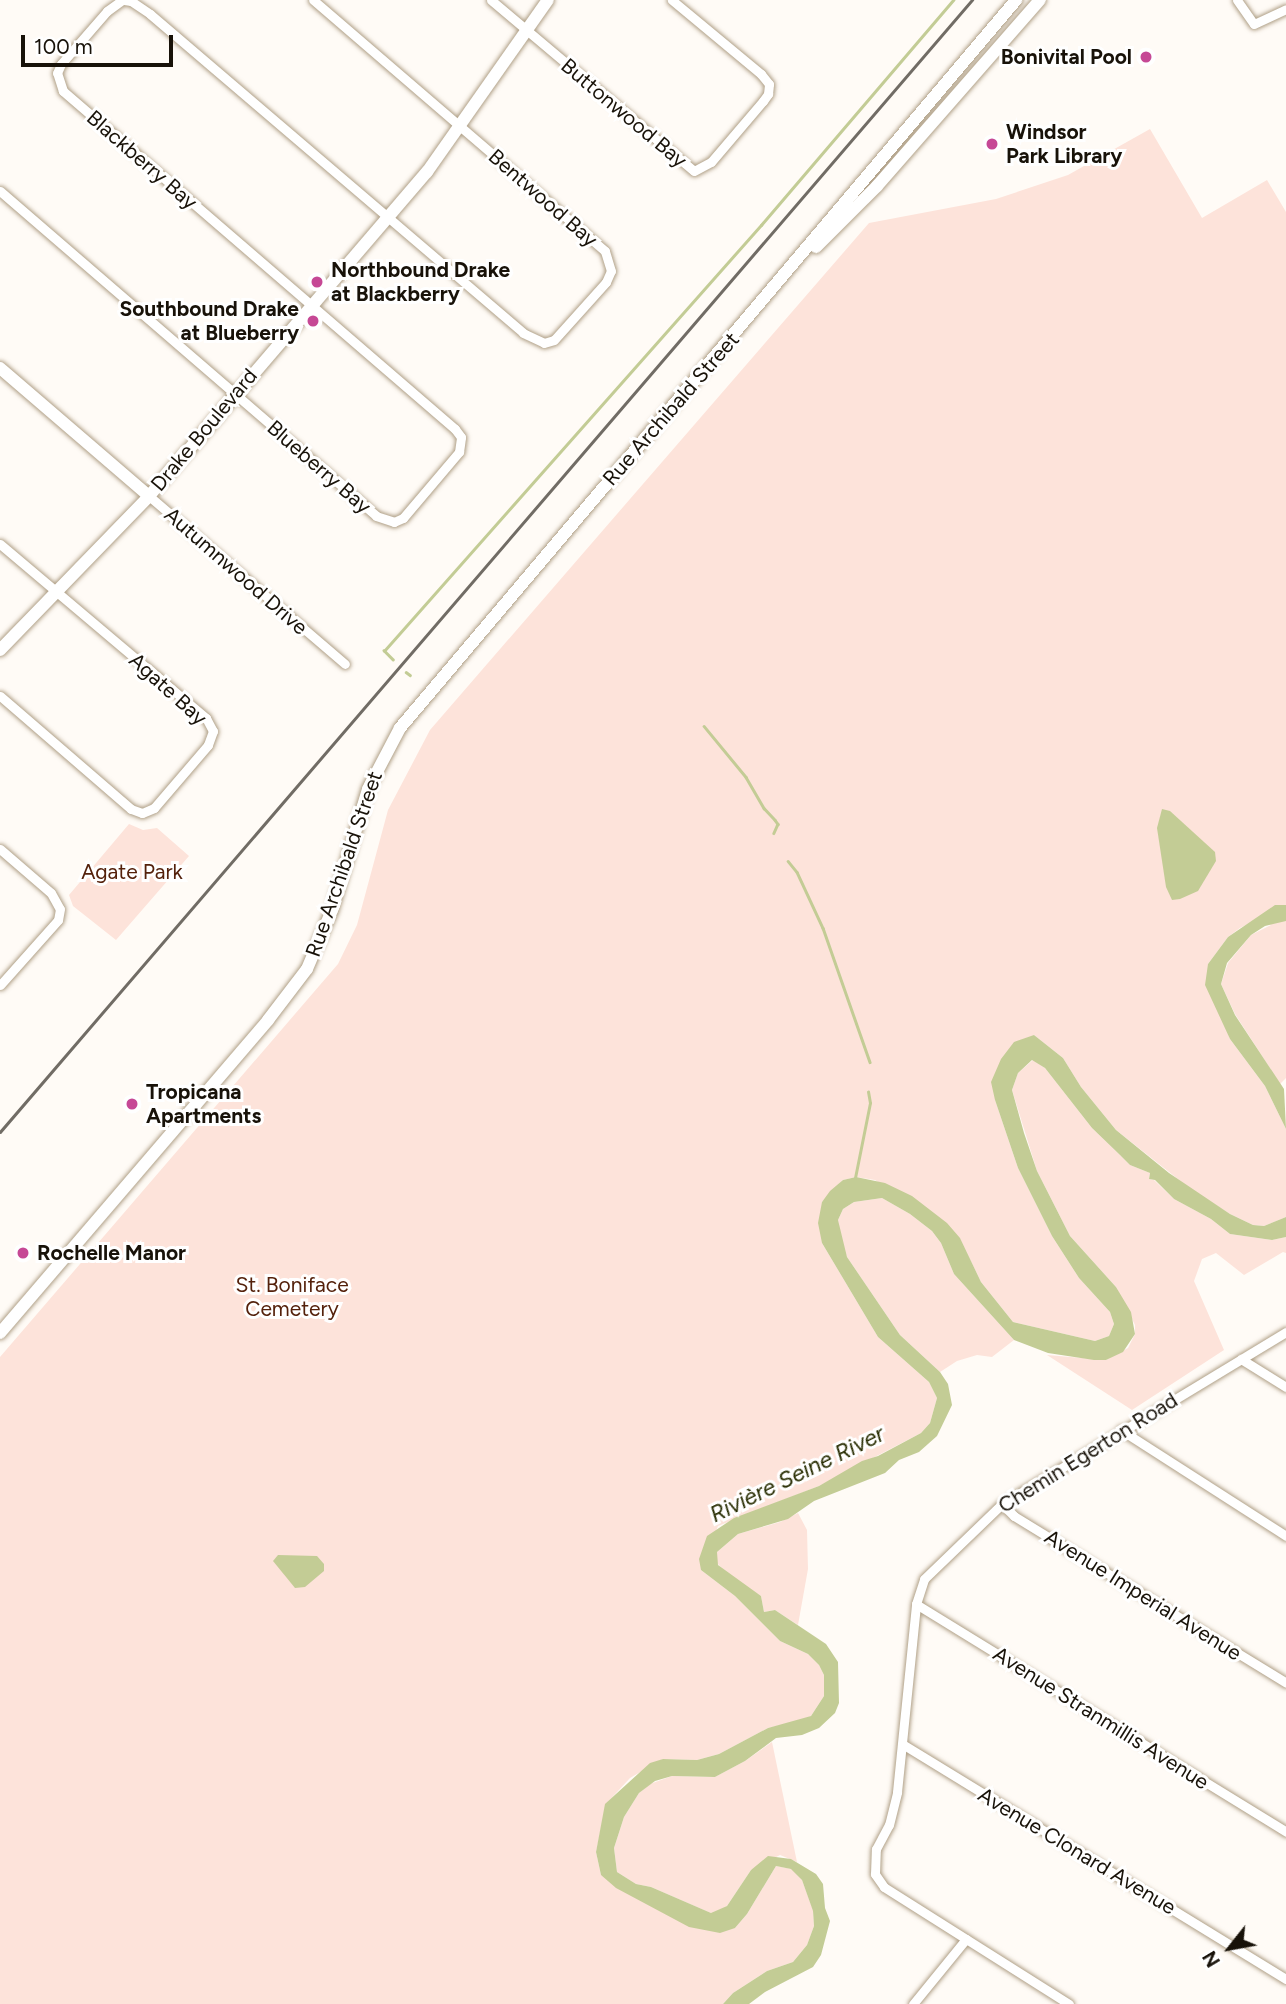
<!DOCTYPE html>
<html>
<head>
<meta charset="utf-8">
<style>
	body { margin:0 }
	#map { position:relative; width:1286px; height:2004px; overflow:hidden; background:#fffbf6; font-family:Figtree,sans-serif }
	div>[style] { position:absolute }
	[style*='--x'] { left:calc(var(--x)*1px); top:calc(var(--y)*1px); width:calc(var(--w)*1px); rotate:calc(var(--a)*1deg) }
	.green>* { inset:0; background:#fde3da }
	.water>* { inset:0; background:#c3cc95 }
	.stream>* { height:2.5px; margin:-1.25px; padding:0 1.25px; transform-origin:1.25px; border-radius:1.25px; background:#c3cc95 }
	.roads { filter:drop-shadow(0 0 2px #b0a087) drop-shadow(0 0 2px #b0a087) }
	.street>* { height:9px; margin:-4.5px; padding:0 4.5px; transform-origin:4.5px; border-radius:4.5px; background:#fff }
	.secondary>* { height:12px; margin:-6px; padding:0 6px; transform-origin:6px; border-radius:6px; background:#fff }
	.rail>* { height:2.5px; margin:-1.25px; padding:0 1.25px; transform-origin:1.25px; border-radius:1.25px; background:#716c65 }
	.dots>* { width:19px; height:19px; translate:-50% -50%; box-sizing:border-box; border:4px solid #fff; border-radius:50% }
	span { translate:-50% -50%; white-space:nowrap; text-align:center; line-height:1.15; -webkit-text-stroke:6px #fff; paint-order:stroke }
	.poi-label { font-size:21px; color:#181209; font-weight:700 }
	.right { translate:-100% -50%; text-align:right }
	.left { translate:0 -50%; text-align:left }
	.street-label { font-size:21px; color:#181209 }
	.park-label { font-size:21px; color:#54210b }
	.water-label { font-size:23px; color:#292e03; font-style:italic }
	.north { position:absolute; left:1195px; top:1913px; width:70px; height:70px; -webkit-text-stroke:5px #fff; paint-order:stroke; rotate:239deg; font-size:19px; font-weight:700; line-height:28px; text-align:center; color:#181209 }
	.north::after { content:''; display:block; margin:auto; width:24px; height:32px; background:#181209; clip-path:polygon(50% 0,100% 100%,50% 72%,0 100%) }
	.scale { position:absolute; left:21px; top:35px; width:152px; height:32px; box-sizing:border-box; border:4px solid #181209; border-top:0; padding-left:9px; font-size:21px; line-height:24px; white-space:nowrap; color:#181209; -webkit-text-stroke:5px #fff; paint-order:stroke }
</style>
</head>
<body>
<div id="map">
	<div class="green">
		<div style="clip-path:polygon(1150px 129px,1202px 218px,1267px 180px,1286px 212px,1286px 1078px,1280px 1084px,1235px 1014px,1221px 984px,1228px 963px,1251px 935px,1271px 925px,1254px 921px,1240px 928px,1228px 937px,1208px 964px,1208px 980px,1230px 1039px,1265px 1086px,1286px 1129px,1286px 1217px,1264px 1226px,1253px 1225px,1230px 1214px,1188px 1187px,1116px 1130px,1081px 1087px,1063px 1058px,1034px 1035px,995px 1100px,1018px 1168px,1052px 1236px,1079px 1278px,1110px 1312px,1114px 1324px,1109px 1336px,1095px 1341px,1013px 1322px,981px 1282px,960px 1239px,875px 1180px,856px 1177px,843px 1180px,822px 1202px,822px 1243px,878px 1337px,929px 1382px,937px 1398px,930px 1423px,921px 1433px,819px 1486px,718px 1526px,701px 1570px,735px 1596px,780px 1641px,808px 1654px,819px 1665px,824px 1675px,824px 1696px,811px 1716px,803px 1720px,768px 1728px,719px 1754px,697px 1760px,663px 1759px,630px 1778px,606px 1804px,596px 1852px,601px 1875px,735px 1928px,747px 1914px,776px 1866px,792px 1869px,802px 1880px,813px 1910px,814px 1926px,807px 1945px,793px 1962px,767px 1971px,733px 1993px,723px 2004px,0 2004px,0 1357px,338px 964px,357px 925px,388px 810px,430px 730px,869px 223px,996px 199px,1068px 175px)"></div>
		<div style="clip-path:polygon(129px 824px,143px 830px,157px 828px,189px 856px,116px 940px,73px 906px,69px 895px)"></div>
		<div style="clip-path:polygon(1033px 1060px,1045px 1068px,1092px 1128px,1120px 1155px,1130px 1165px,1150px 1173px,1149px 1179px,1154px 1180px,1174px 1199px,1211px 1219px,1230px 1234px,1272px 1240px,1286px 1237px,1286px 1253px,1283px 1252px,1244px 1275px,1216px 1253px,1202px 1259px,1194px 1281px,1224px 1350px,1132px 1410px,1047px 1355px,1106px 1360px,1128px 1348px,1135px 1334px,1135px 1325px,1116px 1287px,1070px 1236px,1037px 1171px,1012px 1090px,1018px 1073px)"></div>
		<div style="clip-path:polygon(882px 1198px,910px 1214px,932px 1231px,941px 1243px,954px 1274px,1014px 1340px,992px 1357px,977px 1355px,957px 1361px,940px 1372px,900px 1335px,847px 1257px,840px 1239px,838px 1220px,843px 1209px,854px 1202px)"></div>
		<div style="clip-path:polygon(798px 1513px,807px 1530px,808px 1569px,798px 1625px,775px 1610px,764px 1612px,761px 1596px,730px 1577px,716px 1562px,717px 1552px,738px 1534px,780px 1522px)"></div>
		<div style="clip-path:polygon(772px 1742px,797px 1862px,780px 1855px,751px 1870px,727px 1906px,713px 1914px,651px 1887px,636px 1884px,617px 1872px,614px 1848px,624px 1817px,639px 1793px,650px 1784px,672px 1776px,715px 1777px,745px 1761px)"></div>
	</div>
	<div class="water">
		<div style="clip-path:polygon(1162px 809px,1170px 811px,1215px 852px,1216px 861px,1198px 891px,1180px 899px,1172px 900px,1166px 887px,1157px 828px)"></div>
		<div style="clip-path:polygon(1275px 905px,1286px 905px,1286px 921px,1265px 926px,1251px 935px,1227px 963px,1221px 984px,1235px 1015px,1284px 1089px,1286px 1129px,1265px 1086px,1230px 1039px,1205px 985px,1208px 964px,1228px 937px)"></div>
		<div style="clip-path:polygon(1034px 1035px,1063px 1058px,1081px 1087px,1116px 1130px,1169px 1173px,1230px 1214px,1253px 1225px,1264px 1226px,1286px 1217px,1286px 1237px,1272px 1240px,1230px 1234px,1211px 1219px,1174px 1199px,1155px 1180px,1149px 1179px,1150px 1173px,1130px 1165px,1120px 1155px,1092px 1128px,1045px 1068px,1032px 1060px,1018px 1073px,1012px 1090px,1024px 1133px,1037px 1171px,1070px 1236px,1116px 1287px,1131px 1312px,1135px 1334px,1123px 1352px,1106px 1360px,1094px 1360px,1048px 1353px,1014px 1340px,954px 1274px,941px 1243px,932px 1231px,910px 1214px,882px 1198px,854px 1202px,843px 1209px,838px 1220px,847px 1257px,900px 1335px,940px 1372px,948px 1384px,952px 1405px,937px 1436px,919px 1452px,899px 1460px,885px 1473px,814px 1501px,788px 1519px,738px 1534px,717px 1552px,718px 1565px,761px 1596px,764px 1612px,775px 1610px,826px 1644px,838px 1662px,839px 1703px,835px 1713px,819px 1728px,802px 1735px,776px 1738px,745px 1761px,715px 1777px,672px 1776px,655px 1781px,639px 1793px,624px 1817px,614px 1848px,617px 1872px,636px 1884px,651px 1887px,711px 1913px,727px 1906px,751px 1870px,768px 1856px,791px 1859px,816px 1874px,823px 1884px,825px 1908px,830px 1921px,821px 1955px,813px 1967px,765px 1992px,749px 2004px,723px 2004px,733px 1993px,767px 1971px,793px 1962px,807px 1945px,814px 1926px,813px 1911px,802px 1880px,791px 1869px,776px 1866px,747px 1914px,735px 1928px,720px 1933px,689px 1927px,616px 1888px,601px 1875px,596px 1852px,605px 1804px,650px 1763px,663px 1759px,697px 1760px,719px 1754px,768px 1728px,811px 1716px,824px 1696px,824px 1675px,819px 1665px,808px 1654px,780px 1641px,735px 1596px,701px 1570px,699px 1559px,707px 1536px,734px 1518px,819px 1486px,862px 1461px,878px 1456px,921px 1433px,930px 1423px,937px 1398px,929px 1382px,878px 1337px,822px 1243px,818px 1223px,822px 1202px,830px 1191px,843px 1180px,856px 1177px,885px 1183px,912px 1196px,947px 1223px,960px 1238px,981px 1282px,1013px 1322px,1095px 1341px,1109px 1336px,1114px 1324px,1110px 1312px,1079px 1278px,1052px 1236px,1018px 1168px,995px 1100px,991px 1082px,1001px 1059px,1014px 1042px)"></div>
		<div style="clip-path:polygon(278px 1555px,317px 1556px,324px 1564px,324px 1571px,305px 1587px,295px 1588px,273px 1561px)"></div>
	</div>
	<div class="stream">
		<div style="--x:393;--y:660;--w:13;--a:-135"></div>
		<div style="--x:384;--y:651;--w:569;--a:-48.49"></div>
		<div style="--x:761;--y:225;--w:296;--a:-49.5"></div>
		<div style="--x:406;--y:672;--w:5;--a:37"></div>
		<div style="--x:704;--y:726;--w:66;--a:50.5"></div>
		<div style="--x:746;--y:777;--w:36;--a:60"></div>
		<div style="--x:764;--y:808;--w:16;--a:47"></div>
		<div style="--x:775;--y:820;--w:5;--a:53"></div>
		<div style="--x:778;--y:824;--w:10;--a:114"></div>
		<div style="--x:788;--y:861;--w:14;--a:51"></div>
		<div style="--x:797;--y:872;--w:62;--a:65.1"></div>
		<div style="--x:823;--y:928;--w:142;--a:70.7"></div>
		<div style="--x:855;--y:1178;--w:76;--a:-78.7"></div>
		<div style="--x:870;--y:1103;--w:11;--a:-100"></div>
	</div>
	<div class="roads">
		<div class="street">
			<div style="--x:124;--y:0;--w:7;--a:8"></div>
			<div style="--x:131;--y:1;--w:23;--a:34"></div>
			<div style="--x:150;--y:14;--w:491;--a:40.5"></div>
			<div style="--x:523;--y:333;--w:23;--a:25"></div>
			<div style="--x:544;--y:343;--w:10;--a:-17"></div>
			<div style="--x:554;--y:340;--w:78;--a:-48.1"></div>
			<div style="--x:606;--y:282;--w:12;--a:-66"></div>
			<div style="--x:611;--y:271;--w:21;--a:-107"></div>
			<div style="--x:605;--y:251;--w:385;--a:-139.3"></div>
			<div style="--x:491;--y:0;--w:265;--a:40.1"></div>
			<div style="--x:694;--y:171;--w:19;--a:-28"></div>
			<div style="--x:711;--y:162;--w:80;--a:-49.6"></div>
			<div style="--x:763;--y:101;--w:9;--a:-54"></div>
			<div style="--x:768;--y:94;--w:10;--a:-84"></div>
			<div style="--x:769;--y:84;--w:13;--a:-129"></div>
			<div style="--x:761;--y:74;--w:116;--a:-140.3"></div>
			<div style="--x:1237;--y:0;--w:29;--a:55"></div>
			<div style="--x:1254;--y:24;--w:35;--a:-25"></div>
			<div style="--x:0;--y:191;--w:497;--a:40.8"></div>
			<div style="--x:376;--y:516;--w:19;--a:18"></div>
			<div style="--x:394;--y:522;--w:10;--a:-24"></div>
			<div style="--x:403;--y:518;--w:87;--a:-49.7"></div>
			<div style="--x:459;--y:452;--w:15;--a:-82"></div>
			<div style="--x:461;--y:437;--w:10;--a:-127"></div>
			<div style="--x:455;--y:429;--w:518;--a:-139.23"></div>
			<div style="--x:63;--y:91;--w:19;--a:-108"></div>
			<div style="--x:57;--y:73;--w:10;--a:-66"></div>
			<div style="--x:61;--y:64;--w:70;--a:-49"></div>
			<div style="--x:107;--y:11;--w:19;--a:-36"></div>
			<div style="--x:149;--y:496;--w:258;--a:40.6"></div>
			<div style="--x:0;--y:544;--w:270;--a:40.2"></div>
			<div style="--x:206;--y:718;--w:15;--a:62"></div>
			<div style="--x:213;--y:731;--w:15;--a:110"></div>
			<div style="--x:208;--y:745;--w:83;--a:130.6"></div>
			<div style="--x:154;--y:808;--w:13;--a:157"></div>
			<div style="--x:142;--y:813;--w:12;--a:-160"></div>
			<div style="--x:131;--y:809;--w:173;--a:-139.2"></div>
			<div style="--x:0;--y:849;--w:67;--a:40.8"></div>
			<div style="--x:51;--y:893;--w:18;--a:61"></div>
			<div style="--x:60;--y:909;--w:11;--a:100"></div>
			<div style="--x:58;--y:920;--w:87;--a:131.7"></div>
			<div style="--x:1241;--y:1359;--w:53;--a:31.9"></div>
			<div style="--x:1121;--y:1430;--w:196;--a:32.7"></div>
			<div style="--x:1002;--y:1504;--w:17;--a:45"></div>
			<div style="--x:1014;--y:1516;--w:319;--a:31.5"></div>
			<div style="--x:916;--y:1604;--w:435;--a:31.6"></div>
			<div style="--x:904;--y:1745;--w:448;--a:31.5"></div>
			<div style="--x:913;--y:2004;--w:84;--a:-50.8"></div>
			<div style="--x:1069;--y:2004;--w:219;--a:-147.7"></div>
			<div style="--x:884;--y:1887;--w:16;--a:-125"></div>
			<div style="--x:875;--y:1874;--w:25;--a:-88"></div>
			<div style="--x:876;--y:1849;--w:27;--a:-62"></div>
			<div style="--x:889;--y:1825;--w:34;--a:-76"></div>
			<div style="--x:897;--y:1792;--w:189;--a:-84.2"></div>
			<div style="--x:916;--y:1604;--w:26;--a:-72"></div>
			<div style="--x:924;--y:1579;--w:108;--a:-43.9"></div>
			<div style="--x:1002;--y:1504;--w:332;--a:-31.2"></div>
		</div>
		<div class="secondary">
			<div style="--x:816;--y:247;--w:86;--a:-45"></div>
			<div style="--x:877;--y:186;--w:247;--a:-48.8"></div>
			<div style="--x:0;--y:368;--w:196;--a:40.7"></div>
			<div style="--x:0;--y:650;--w:214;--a:-45.9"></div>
			<div style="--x:149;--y:496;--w:427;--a:-49.4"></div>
			<div style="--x:427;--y:172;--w:210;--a:-54.9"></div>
			<div style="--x:0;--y:1333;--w:412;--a:-49.4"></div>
			<div style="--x:268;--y:1020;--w:64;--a:-52.6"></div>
			<div style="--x:307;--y:969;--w:64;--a:-67"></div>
			<div style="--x:332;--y:910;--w:126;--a:-73.4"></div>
			<div style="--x:368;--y:789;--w:69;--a:-62.3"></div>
			<div style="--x:400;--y:728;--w:954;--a:-49.76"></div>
		</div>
	</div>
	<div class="rail">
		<div style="--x:0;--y:1132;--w:1492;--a:-49.35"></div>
	</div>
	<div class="dots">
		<div style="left:1146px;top:57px;background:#c64895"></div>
		<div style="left:992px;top:144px;background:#c64895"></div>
		<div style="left:317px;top:282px;background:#c64895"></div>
		<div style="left:313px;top:321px;background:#c64895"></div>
		<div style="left:132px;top:1104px;background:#c64895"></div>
		<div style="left:23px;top:1253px;background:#c64895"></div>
	</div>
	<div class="poi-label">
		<span class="right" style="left:1132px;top:57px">Bonivital Pool</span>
		<span class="left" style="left:1006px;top:144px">Windsor<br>Park Library</span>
		<span class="left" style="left:331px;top:282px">Northbound Drake<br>at Blackberry</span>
		<span class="right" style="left:299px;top:321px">Southbound Drake<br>at Blueberry</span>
		<span class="left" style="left:146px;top:1104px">Tropicana<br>Apartments</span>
		<span class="left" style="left:37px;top:1253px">Rochelle Manor</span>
	</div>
	<div class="street-label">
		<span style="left:624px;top:113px;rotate:40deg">Buttonwood Bay</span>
		<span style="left:142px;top:160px;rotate:41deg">Blackberry Bay</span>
		<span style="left:543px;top:198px;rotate:41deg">Bentwood Bay</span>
		<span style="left:671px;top:409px;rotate:-49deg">Rue Archibald Street</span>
		<span style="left:204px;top:430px;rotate:-50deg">Drake Boulevard</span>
		<span style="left:319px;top:467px;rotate:41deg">Blueberry Bay</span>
		<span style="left:236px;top:571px;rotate:41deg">Autumnwood Drive</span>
		<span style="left:168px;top:689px;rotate:42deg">Agate Bay</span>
		<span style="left:344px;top:864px;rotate:-71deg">Rue Archibald Street</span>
		<span style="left:1088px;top:1453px;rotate:-32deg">Chemin Egerton Road</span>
		<span style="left:1143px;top:1595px;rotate:32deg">Avenue Imperial Avenue</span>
		<span style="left:1101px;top:1718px;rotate:32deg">Avenue Stranmillis Avenue</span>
		<span style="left:1077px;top:1851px;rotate:31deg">Avenue Clonard Avenue</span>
	</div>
	<div class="park-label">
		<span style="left:132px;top:872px">Agate Park</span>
		<span style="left:292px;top:1297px">St. Boniface<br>Cemetery</span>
	</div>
	<div class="water-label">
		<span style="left:797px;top:1474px;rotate:-26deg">Rivière Seine River</span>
	</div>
	<div class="north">N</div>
	<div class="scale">100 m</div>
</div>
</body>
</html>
